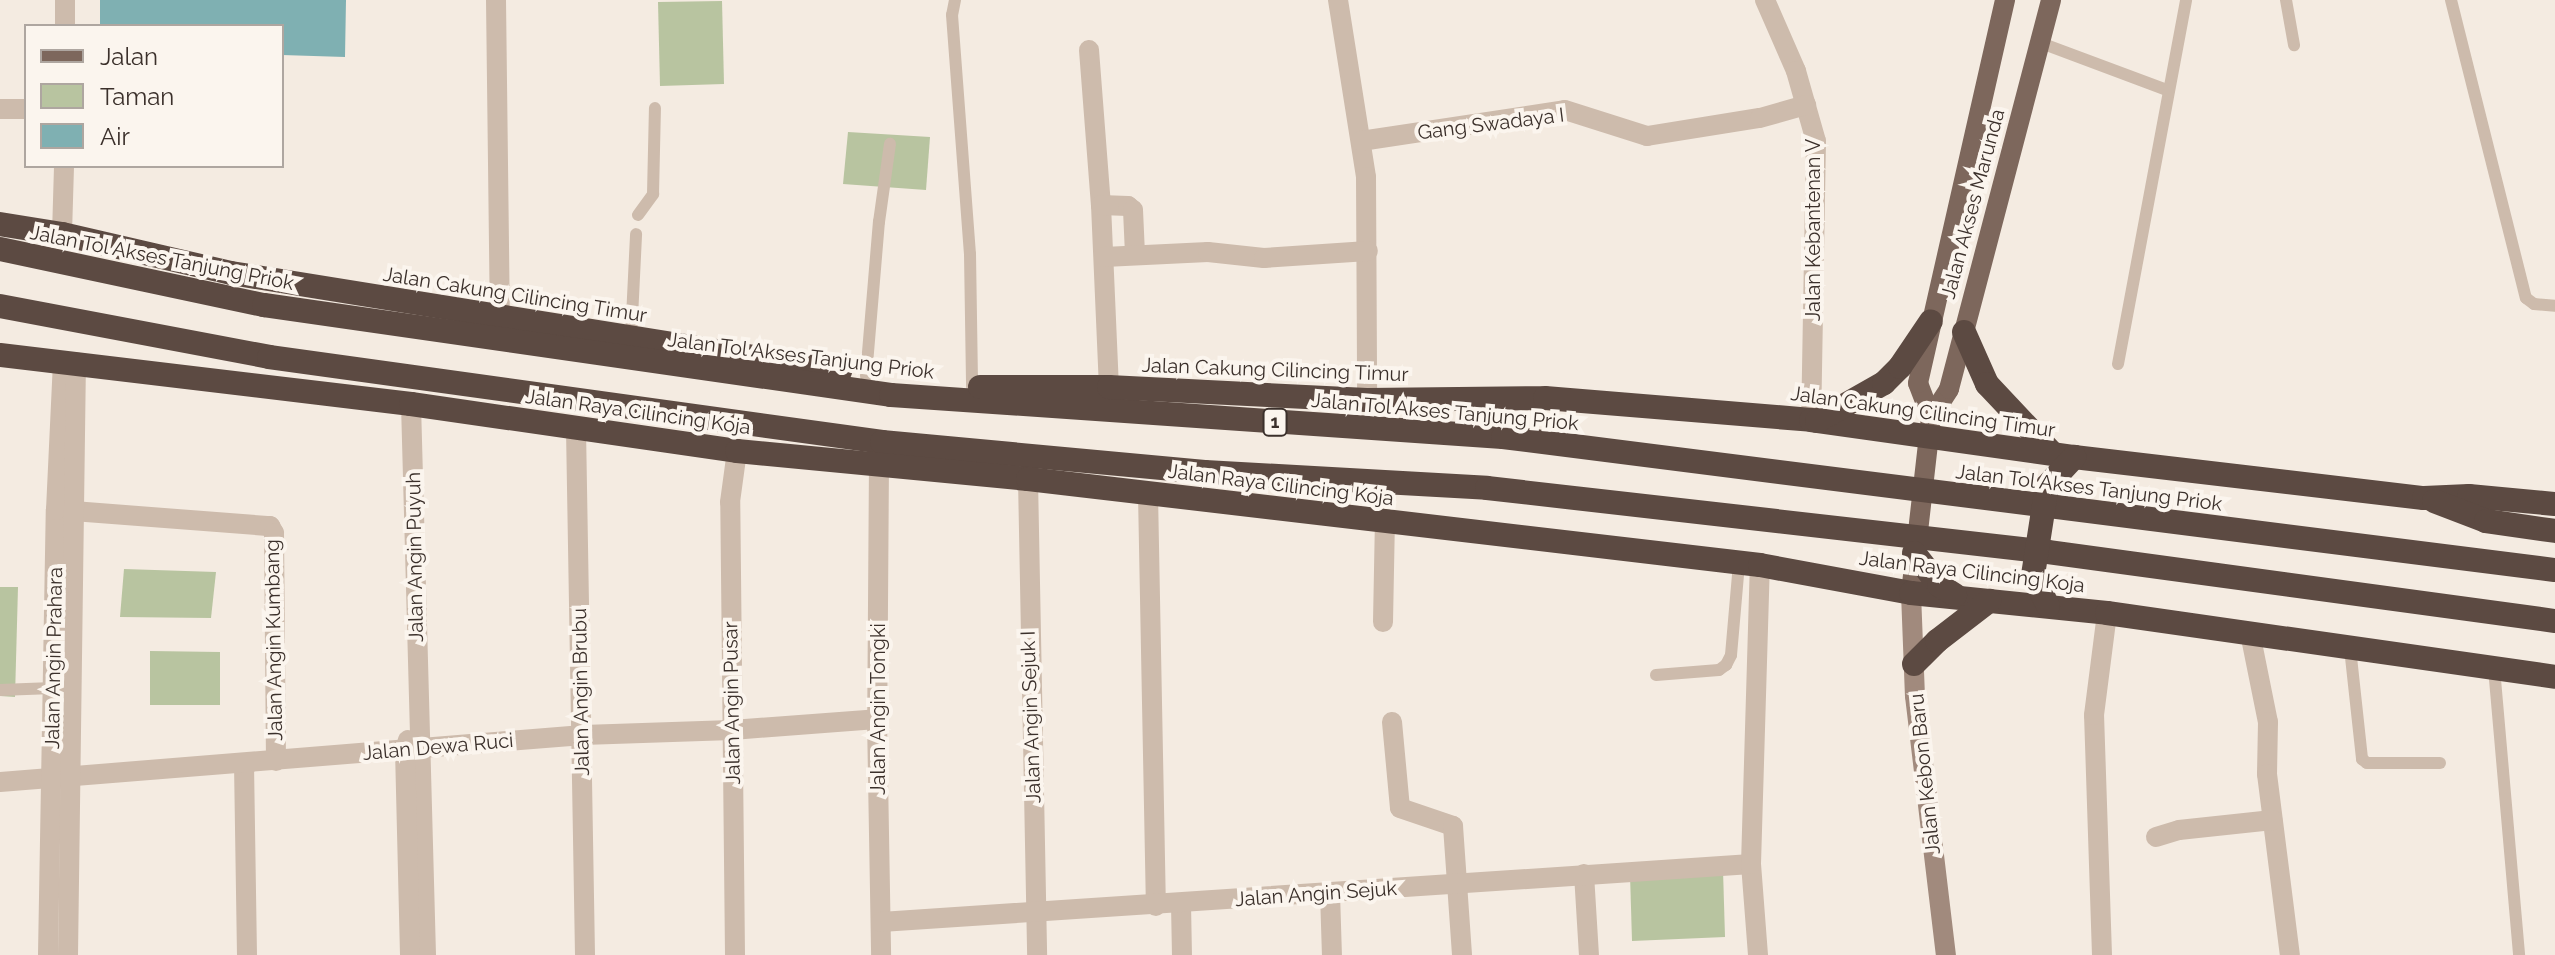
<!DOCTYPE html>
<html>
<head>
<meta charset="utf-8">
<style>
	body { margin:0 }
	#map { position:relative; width:2555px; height:955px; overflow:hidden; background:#f4ebe1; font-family:Raleway,sans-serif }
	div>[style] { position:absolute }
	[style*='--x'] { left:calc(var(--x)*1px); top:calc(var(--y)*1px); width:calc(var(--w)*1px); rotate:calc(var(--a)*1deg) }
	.green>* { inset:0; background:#b8c4a0 }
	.water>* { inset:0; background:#7fb0b2 }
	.lane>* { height:12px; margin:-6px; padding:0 6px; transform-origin:6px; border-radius:6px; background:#cdbbac }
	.street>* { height:20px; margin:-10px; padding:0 10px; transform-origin:10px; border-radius:10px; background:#cdbbac }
	.secondary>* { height:20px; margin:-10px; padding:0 10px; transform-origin:10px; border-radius:10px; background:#a18a7d }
	.primary>* { height:20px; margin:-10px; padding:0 10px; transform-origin:10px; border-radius:10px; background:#7d675c }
	.highway>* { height:24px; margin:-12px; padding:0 12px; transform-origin:12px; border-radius:12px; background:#5c4a42 }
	span { translate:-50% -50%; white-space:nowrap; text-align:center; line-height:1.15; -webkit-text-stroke:8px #fbf5ee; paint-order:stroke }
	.shield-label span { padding:2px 6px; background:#fbf5ee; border:2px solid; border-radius:6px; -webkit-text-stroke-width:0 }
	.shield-label { font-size:18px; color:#3b302b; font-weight:700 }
	.street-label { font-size:20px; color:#3b302b }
	.legend { position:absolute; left:24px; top:24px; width:260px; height:144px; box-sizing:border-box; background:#fbf5ee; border:2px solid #aea6a0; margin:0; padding:10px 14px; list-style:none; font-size:24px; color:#3b302b }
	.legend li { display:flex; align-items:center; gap:16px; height:40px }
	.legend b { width:40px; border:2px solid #aea6a0 }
</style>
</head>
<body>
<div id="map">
	<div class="green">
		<div style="clip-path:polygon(722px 1px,724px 84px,660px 86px,658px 2px)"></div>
		<div style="clip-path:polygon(848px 132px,930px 137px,926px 190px,843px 184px)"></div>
		<div style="clip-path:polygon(124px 569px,216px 572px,211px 618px,120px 617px)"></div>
		<div style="clip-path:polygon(0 587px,18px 587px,15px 697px,0 696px)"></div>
		<div style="clip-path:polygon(150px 651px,220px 652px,220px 705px,150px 705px)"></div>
		<div style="clip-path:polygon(1723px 870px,1725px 937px,1632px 941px,1630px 874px)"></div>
	</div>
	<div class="water">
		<div style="clip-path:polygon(100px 0,346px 0,345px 57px,282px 55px,282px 26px,100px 26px)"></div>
	</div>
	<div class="lane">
		<div style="--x:955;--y:0;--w:15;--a:101"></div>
		<div style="--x:952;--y:15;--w:240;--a:85.7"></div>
		<div style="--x:970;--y:254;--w:133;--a:89.1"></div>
		<div style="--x:2286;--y:0;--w:46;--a:79.9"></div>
		<div style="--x:2451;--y:0;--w:307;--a:75.9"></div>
		<div style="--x:2526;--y:298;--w:10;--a:37"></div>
		<div style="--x:2534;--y:304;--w:21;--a:5"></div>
		<div style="--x:2041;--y:43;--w:134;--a:20.5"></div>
		<div style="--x:638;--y:215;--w:26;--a:-54"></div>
		<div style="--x:653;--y:194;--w:86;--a:-88.7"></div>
		<div style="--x:631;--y:338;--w:104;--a:-87.2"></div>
		<div style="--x:2118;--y:364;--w:370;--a:-79.4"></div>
		<div style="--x:866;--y:376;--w:155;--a:-85.2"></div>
		<div style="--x:879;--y:222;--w:79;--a:-82"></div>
		<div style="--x:2350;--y:648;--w:112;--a:83.8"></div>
		<div style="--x:2362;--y:759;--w:6;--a:39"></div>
		<div style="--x:2367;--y:763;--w:73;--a:0"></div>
		<div style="--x:2494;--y:668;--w:288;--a:85"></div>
		<div style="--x:1656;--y:675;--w:63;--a:-4.5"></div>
		<div style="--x:1719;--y:670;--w:9;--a:-36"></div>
		<div style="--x:1726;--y:665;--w:11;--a:-63"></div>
		<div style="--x:1731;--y:655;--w:92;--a:-85"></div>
		<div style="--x:0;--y:690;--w:53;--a:-2.2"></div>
	</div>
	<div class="street">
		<div style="--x:496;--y:0;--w:319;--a:89.3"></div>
		<div style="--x:1338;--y:0;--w:179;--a:81"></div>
		<div style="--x:1366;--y:177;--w:223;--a:89.7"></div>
		<div style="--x:1765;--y:0;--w:77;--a:66.4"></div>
		<div style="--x:1796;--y:71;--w:73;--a:74.1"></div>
		<div style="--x:1816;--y:141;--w:279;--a:91"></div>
		<div style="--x:65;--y:26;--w:26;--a:-90"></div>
		<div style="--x:1089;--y:50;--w:155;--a:85.6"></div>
		<div style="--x:1101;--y:205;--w:182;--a:87.5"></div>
		<div style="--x:0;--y:109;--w:26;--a:0"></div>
		<div style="--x:1361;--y:141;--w:206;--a:-8.6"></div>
		<div style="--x:1565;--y:110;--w:86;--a:17.6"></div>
		<div style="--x:1647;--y:136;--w:114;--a:-9.1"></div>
		<div style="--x:1760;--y:118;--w:48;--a:-15.8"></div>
		<div style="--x:1101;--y:205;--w:27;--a:2"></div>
		<div style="--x:1128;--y:206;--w:6;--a:39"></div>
		<div style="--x:1133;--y:210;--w:44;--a:87.4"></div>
		<div style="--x:62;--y:234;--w:68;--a:-88.3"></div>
		<div style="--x:1104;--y:257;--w:104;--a:-2.8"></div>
		<div style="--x:1208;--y:252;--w:56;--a:6.1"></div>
		<div style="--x:1264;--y:258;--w:104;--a:-3.9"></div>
		<div style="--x:411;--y:404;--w:551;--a:88.44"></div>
		<div style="--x:576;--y:429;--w:526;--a:89.02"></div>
		<div style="--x:879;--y:462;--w:257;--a:90.4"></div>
		<div style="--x:877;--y:719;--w:236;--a:89"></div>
		<div style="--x:1028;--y:479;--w:476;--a:88.9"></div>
		<div style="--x:1148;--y:494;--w:412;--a:88.9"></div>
		<div style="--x:73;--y:511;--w:198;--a:4.4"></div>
		<div style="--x:270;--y:526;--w:8;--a:60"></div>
		<div style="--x:274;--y:533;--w:228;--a:89.5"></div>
		<div style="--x:1383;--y:622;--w:100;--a:-88.9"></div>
		<div style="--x:2250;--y:633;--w:91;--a:78.6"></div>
		<div style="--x:2268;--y:722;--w:52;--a:91.1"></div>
		<div style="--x:2267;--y:774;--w:182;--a:82.8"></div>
		<div style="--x:1392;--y:722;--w:86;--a:84.7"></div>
		<div style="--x:1400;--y:808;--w:56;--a:18.8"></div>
		<div style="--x:1453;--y:826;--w:129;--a:86"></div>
		<div style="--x:408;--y:740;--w:10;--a:107"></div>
		<div style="--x:405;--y:750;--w:205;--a:88.6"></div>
		<div style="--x:244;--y:764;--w:191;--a:89.1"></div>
		<div style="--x:0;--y:782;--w:585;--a:-4.61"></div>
		<div style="--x:583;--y:735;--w:149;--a:-1.9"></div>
		<div style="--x:732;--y:730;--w:145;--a:-4.3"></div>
		<div style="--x:2156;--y:837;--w:24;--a:-17"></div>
		<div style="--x:2179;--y:830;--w:94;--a:-6.1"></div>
		<div style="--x:1584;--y:874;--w:81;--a:86.5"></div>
		<div style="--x:1330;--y:893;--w:62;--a:88.2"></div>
		<div style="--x:1181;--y:904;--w:51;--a:88.9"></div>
		<div style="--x:881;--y:922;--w:872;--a:-3.81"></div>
		<div style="--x:48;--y:955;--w:445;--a:-89"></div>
		<div style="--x:56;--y:510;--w:149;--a:-87.3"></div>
		<div style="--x:68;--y:955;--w:593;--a:-89.23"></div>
		<div style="--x:735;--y:955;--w:453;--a:-90.6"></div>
		<div style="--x:730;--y:502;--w:51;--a:-82.2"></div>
		<div style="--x:1758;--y:955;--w:91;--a:-94.4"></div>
		<div style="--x:1751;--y:864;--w:299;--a:-88.3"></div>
		<div style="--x:2102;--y:955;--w:240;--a:-91.9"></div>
		<div style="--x:2094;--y:715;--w:103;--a:-82.7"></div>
	</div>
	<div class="secondary">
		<div style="--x:1911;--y:593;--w:103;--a:87.8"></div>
		<div style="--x:1915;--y:696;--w:261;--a:83.2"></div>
	</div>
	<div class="primary">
		<div style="--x:1931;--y:417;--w:36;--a:-111"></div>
		<div style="--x:1918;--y:383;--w:393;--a:-77.2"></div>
		<div style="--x:1911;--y:593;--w:177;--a:-83.5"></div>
		<div style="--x:1931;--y:417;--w:33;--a:-57"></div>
		<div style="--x:1949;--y:389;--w:402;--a:-75.3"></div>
	</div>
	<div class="highway">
		<div style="--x:0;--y:224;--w:63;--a:9.2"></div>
		<div style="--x:62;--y:234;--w:173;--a:13"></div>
		<div style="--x:231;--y:273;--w:617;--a:9.14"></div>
		<div style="--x:0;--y:249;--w:270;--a:12"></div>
		<div style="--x:264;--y:305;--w:633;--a:8.17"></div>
		<div style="--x:891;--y:395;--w:613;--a:3.93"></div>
		<div style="--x:1503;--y:437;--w:1060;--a:7.21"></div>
		<div style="--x:0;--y:306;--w:274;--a:10.7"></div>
		<div style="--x:269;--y:357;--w:619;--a:7.89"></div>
		<div style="--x:882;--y:442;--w:324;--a:5.3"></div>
		<div style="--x:1205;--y:472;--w:282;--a:3.2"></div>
		<div style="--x:1487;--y:488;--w:565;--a:6.51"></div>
		<div style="--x:2048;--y:552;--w:512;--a:7.75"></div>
		<div style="--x:1964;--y:332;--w:57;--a:66.1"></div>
		<div style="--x:1987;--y:384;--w:95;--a:46.7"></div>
		<div style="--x:0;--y:355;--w:414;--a:6.8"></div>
		<div style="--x:411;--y:404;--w:329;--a:8.2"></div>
		<div style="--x:737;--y:451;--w:292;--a:5.5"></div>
		<div style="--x:1028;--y:479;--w:737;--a:6.7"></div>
		<div style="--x:1760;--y:565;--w:154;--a:10.5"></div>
		<div style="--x:1911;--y:593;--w:197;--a:5.8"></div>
		<div style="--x:2107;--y:613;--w:453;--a:8.1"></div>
		<div style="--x:980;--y:387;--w:129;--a:0"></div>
		<div style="--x:1109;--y:387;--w:258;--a:2.9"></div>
		<div style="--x:1367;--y:400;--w:178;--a:-0.6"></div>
		<div style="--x:1545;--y:398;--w:267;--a:4.7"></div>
		<div style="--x:1811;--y:420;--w:266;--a:8"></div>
		<div style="--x:2074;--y:457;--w:352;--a:6.7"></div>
		<div style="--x:2424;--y:498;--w:45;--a:-2.5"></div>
		<div style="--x:2469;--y:496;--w:86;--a:5.3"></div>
		<div style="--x:1817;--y:421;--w:77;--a:-29.6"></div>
		<div style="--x:1884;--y:383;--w:23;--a:-45"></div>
		<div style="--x:1900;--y:367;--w:55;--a:-56"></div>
		<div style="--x:2434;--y:501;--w:56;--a:21"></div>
		<div style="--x:2486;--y:521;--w:70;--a:8.2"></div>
		<div style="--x:1914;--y:553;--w:41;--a:52"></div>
		<div style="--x:1939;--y:585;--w:19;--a:32"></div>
		<div style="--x:2048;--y:606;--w:34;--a:-116"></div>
		<div style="--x:2033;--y:575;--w:90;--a:-81.1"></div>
		<div style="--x:2047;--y:486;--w:40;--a:-47"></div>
		<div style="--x:1914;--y:664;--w:33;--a:-45"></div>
		<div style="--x:1937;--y:641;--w:66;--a:-37.6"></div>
	</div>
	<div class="shield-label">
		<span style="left:1275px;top:422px">1</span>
	</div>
	<div class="street-label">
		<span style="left:1491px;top:124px;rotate:-7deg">Gang Swadaya I</span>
		<span style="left:1973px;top:204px;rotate:-75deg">Jalan Akses Marunda</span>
		<span style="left:1813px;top:230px;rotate:-90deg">Jalan Kebantenan V</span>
		<span style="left:162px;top:258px;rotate:11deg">Jalan Tol Akses Tanjung Priok</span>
		<span style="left:515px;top:295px;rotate:9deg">Jalan Cakung Cilincing Timur</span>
		<span style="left:801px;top:356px;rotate:7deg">Jalan Tol Akses Tanjung Priok</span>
		<span style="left:1275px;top:370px;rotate:2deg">Jalan Cakung Cilincing Timur</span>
		<span style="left:638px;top:412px;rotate:8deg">Jalan Raya Cilincing Koja</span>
		<span style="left:1445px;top:412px;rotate:5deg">Jalan Tol Akses Tanjung Priok</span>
		<span style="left:1923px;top:412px;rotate:8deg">Jalan Cakung Cilincing Timur</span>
		<span style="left:1281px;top:485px;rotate:7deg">Jalan Raya Cilincing Koja</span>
		<span style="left:2089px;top:488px;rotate:7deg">Jalan Tol Akses Tanjung Priok</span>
		<span style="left:415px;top:557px;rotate:-91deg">Jalan Angin Puyuh</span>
		<span style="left:1972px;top:572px;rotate:7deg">Jalan Raya Cilincing Koja</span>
		<span style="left:274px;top:640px;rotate:-91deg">Jalan Angin Kumbang</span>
		<span style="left:54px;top:658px;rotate:-89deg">Jalan Angin Prahara</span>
		<span style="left:581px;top:692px;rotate:-91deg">Jalan Angin Brubu</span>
		<span style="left:732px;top:703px;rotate:-91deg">Jalan Angin Pusar</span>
		<span style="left:878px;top:709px;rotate:-90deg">Jalan Angin Tongki</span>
		<span style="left:1031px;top:717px;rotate:-92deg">Jalan Angin Sejuk I</span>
		<span style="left:438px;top:747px;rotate:-5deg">Jalan Dewa Ruci</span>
		<span style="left:1925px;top:774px;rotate:-96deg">Jalan Kebon Baru</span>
		<span style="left:1316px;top:894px;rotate:-4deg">Jalan Angin Sejuk</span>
	</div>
	<ul class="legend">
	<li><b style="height:10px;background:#7d675c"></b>Jalan</li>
	<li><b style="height:22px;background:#b8c4a0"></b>Taman</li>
	<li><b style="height:22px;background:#7fb0b2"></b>Air</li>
	</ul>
</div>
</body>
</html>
